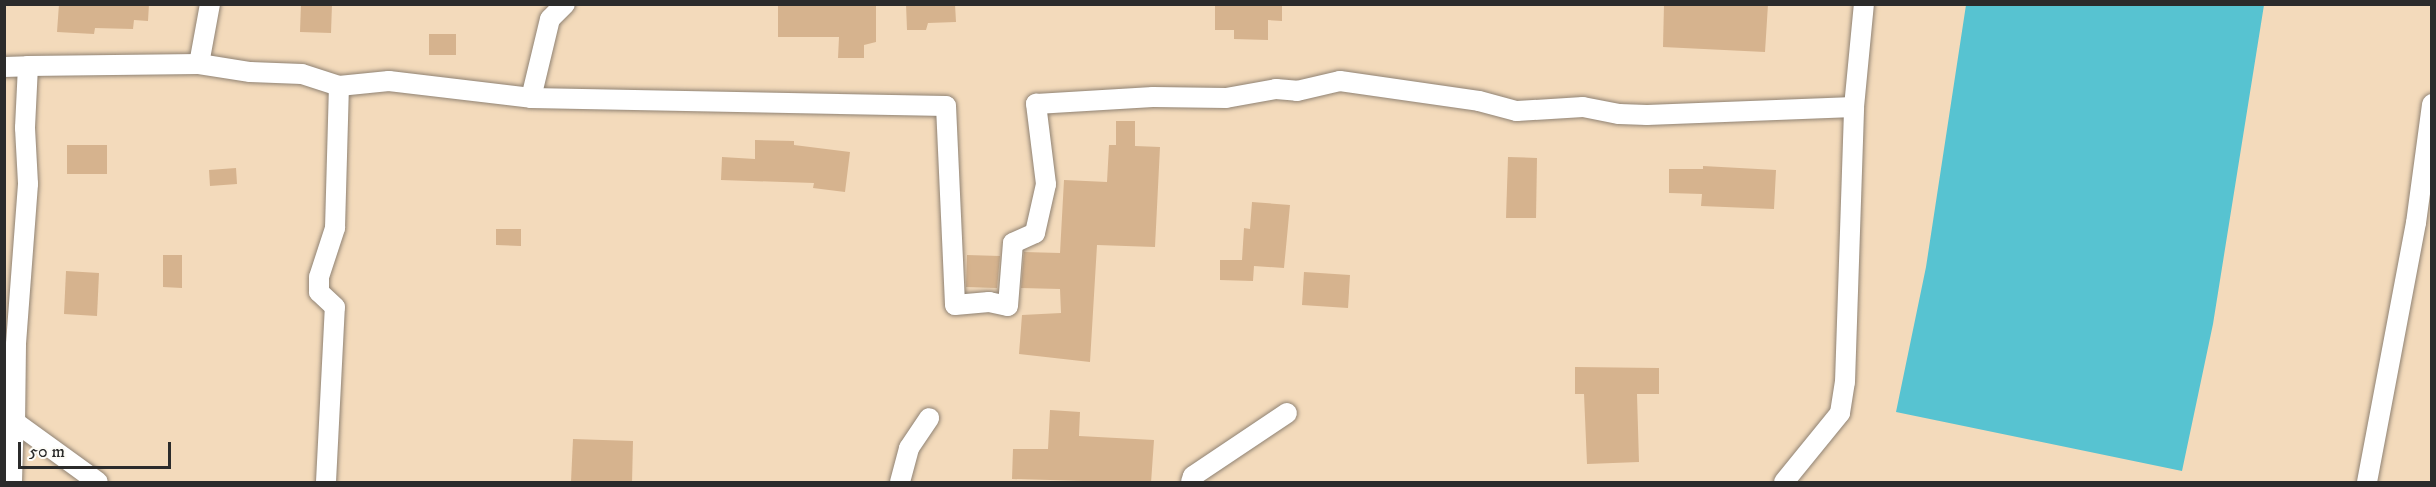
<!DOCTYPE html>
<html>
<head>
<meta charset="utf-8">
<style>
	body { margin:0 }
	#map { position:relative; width:2436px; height:487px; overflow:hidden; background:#f3dabb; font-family:"IM FELL DW Pica",serif }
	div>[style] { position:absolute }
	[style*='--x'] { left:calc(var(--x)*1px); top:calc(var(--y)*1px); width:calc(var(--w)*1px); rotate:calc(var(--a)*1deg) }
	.water>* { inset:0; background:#57c3d1 }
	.building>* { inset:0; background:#d6b38e }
	.roads { filter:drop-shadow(0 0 2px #8f8273) drop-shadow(0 0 2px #8f8273) }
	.street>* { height:20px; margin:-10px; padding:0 10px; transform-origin:10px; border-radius:10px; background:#fff }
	span { translate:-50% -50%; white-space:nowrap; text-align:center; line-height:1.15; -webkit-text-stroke:6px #fdfcf7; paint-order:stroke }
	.frame { position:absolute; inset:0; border:6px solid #2b2b2b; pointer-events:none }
	.scale { position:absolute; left:18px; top:442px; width:153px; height:27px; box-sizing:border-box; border:3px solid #2b2b2b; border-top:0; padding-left:8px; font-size:18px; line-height:21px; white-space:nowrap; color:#2b2b2b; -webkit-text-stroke:4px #fdfcf7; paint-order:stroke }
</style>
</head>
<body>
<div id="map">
	<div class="water">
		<div style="clip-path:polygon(1966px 5px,2264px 5px,2213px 324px,2182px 471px,1896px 412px,1926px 267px)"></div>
	</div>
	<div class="building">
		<div style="clip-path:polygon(59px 4px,149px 4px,148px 21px,134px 20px,133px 29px,95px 28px,94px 34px,57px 32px)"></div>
		<div style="clip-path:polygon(301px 4px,332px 4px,331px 33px,300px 32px)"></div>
		<div style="clip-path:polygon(778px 4px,876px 4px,876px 42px,864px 45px,864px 58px,838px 58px,839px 37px,778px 37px)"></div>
		<div style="clip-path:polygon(906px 4px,955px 4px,956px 22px,928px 23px,926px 30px,907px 30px)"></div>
		<div style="clip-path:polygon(1215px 4px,1282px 4px,1282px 21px,1268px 20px,1268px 40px,1234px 39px,1234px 30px,1215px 30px)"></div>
		<div style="clip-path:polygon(1664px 4px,1768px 4px,1765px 52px,1663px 47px)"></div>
		<div style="clip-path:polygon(429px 34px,456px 34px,456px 55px,429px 55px)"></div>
		<div style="clip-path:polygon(1116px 121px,1135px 121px,1135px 146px,1160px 147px,1155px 247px,1097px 245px,1090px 362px,1019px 354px,1022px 315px,1061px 313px,1060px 289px,1021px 288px,1024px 252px,1060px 253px,1064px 180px,1107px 182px,1109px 145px,1116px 145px)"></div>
		<div style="clip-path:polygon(755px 140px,794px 141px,794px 145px,850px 152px,845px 192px,813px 188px,814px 183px,721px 180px,722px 157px,755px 159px)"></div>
		<div style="clip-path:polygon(67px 145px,107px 145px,107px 174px,67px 174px)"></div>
		<div style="clip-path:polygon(1508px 157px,1537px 158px,1536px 218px,1506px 218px)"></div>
		<div style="clip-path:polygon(1703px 166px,1776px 170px,1774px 209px,1701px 206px,1702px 194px,1669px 193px,1669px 169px,1703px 169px)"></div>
		<div style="clip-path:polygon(236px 168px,237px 184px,210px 186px,209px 170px)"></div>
		<div style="clip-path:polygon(1252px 202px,1290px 205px,1284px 268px,1254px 266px,1253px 281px,1220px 280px,1220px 260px,1242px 260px,1244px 228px,1250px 229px)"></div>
		<div style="clip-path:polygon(496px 229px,521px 229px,521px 246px,496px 245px)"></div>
		<div style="clip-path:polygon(163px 255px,182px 255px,182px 288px,163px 287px)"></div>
		<div style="clip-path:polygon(967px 255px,1000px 256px,997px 288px,966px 287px)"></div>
		<div style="clip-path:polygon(66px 271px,99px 273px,97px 316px,64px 314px)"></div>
		<div style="clip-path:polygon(1304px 272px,1350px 275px,1348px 308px,1302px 305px)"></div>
		<div style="clip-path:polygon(1575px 367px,1659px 368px,1659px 394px,1637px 394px,1639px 462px,1587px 464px,1584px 394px,1575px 394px)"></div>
		<div style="clip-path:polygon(1050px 410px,1080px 412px,1079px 436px,1154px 440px,1151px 483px,1012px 479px,1013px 449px,1048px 449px)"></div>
		<div style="clip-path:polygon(573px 439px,633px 441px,632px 483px,571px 482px)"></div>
	</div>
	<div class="roads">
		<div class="street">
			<div style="--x:199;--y:64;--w:61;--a:-79.6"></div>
			<div style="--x:28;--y:66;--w:171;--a:-0.7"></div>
			<div style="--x:199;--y:64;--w:52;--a:8.9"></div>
			<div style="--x:250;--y:72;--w:52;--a:2.2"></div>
			<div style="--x:302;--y:74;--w:39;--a:18"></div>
			<div style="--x:4;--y:67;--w:24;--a:-2"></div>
			<div style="--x:28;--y:66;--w:62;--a:92.8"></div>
			<div style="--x:25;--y:128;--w:56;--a:86.9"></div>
			<div style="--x:28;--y:184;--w:161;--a:94.3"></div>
			<div style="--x:16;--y:345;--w:77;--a:90.7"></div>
			<div style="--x:15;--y:422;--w:102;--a:35.9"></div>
			<div style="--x:531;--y:98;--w:81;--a:-76.5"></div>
			<div style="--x:550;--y:19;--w:21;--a:-45"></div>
			<div style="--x:12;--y:482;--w:72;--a:-88.4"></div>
			<div style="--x:326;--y:482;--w:175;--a:-87.1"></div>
			<div style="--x:335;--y:307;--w:22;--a:-137"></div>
			<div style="--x:319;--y:292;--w:15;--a:-90"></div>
			<div style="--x:319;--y:277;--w:52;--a:-71.9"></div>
			<div style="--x:335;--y:228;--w:142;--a:-88.4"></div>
			<div style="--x:339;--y:86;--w:50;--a:-5.7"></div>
			<div style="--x:389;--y:81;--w:143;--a:6.8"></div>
			<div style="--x:531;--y:98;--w:415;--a:1.1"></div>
			<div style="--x:946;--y:106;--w:199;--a:87.4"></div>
			<div style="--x:955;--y:305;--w:34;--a:-5"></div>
			<div style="--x:989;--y:302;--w:19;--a:12"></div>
			<div style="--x:1008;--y:306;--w:63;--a:-85.5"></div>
			<div style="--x:1013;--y:243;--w:24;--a:-24"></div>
			<div style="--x:1035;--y:233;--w:50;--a:-77.3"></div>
			<div style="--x:1046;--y:184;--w:81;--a:-97.1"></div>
			<div style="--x:1036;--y:104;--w:117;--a:-3.4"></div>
			<div style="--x:1153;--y:97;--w:73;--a:0.8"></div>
			<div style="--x:1226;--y:98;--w:51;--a:-10.2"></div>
			<div style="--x:1276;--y:89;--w:21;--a:5"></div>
			<div style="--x:1297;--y:91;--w:44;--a:-13.1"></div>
			<div style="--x:1340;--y:81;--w:140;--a:8.2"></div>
			<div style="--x:1479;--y:101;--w:39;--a:15"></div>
			<div style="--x:1517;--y:111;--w:66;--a:-3.5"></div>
			<div style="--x:1583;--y:107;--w:37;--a:11"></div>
			<div style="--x:1619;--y:114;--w:28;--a:2"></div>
			<div style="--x:1647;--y:115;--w:207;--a:-2.2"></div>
			<div style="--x:900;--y:482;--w:35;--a:-75"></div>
			<div style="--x:909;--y:448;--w:36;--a:-56"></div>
			<div style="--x:1191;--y:482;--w:6;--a:-72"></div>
			<div style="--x:1193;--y:476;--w:113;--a:-33.8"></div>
			<div style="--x:1784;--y:482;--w:89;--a:-50.9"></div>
			<div style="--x:1840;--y:413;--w:31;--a:-81"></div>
			<div style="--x:1845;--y:382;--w:275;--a:-88.1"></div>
			<div style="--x:1854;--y:107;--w:103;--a:-84.5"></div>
			<div style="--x:2367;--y:482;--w:264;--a:-79.3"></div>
			<div style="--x:2416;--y:223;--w:120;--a:-82.3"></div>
		</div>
	</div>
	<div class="frame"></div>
	<div class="scale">50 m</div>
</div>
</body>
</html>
